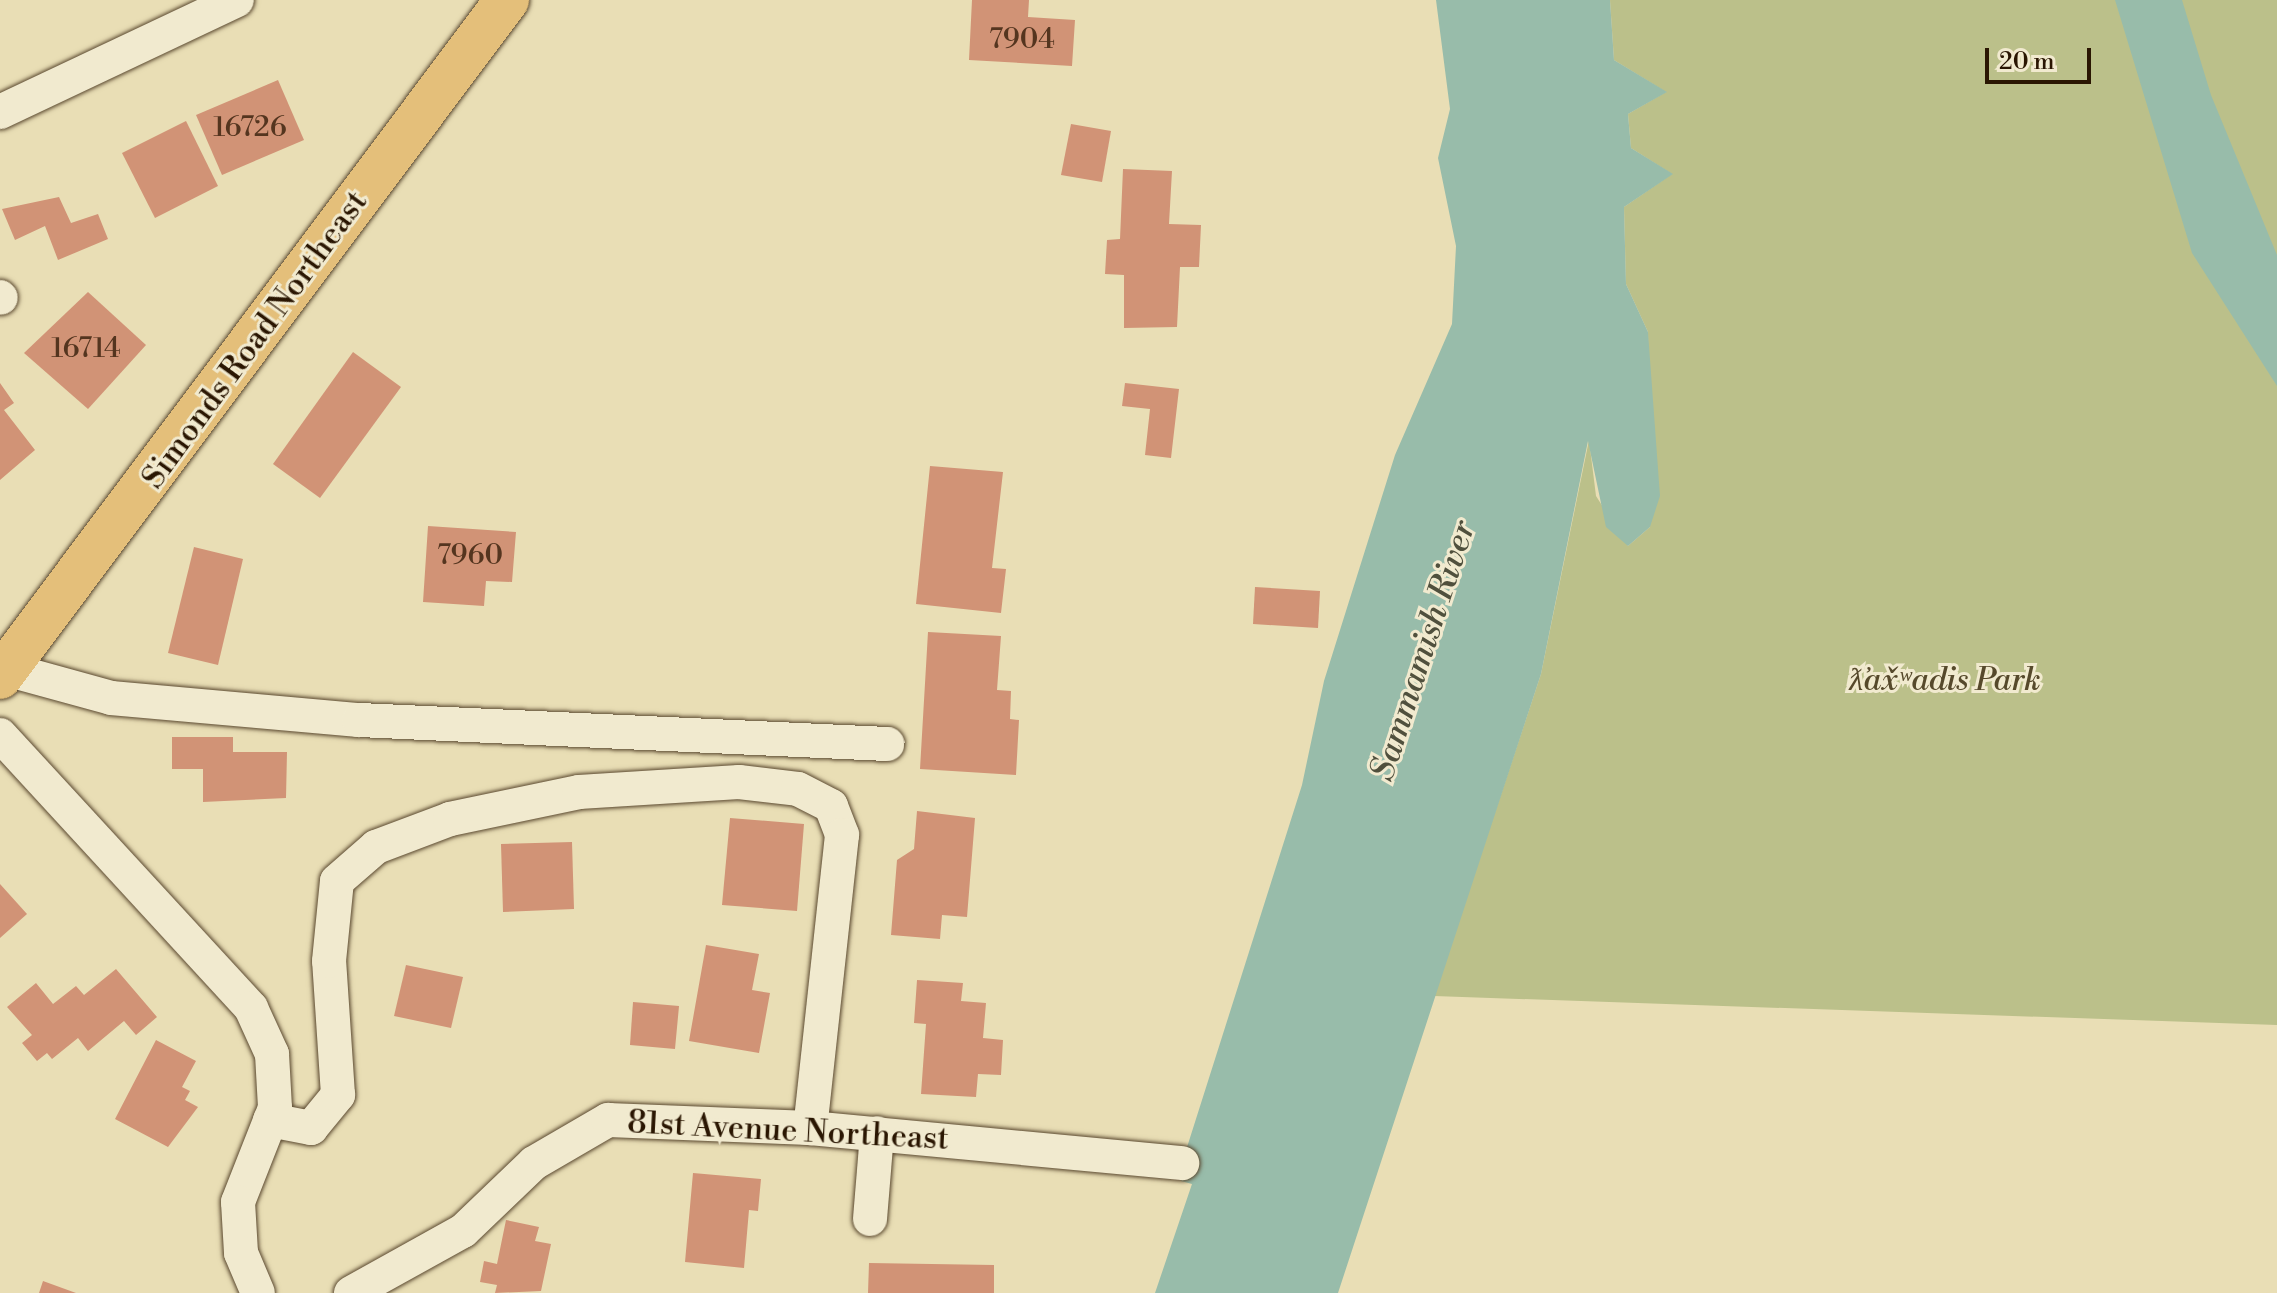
<!DOCTYPE html>
<html>
<head>
<meta charset="utf-8">
<style>
	body { margin:0 }
	#map { position:relative; width:2277px; height:1293px; overflow:hidden; background:#e9deb5; font-family:"Libre Bodoni",serif }
	div>[style] { position:absolute }
	[style*='--x'] { left:calc(var(--x)*1px); top:calc(var(--y)*1px); width:calc(var(--w)*1px); rotate:calc(var(--a)*1deg) }
	.green>* { inset:0; background:#bbc08a }
	.water>* { inset:0; background:#98bcaa }
	.building>* { inset:0; background:#d19376 }
	.roads { filter:drop-shadow(0 0 2px #5a482f) drop-shadow(0 0 2px #5a482f) }
	.minor>* { height:34px; margin:-17px; padding:0 17px; transform-origin:17px; border-radius:17px; background:#f1eacf }
	.major>* { height:44px; margin:-22px; padding:0 22px; transform-origin:22px; border-radius:22px; background:#e4bf7a }
	span { translate:-50% -50%; white-space:nowrap; text-align:center; line-height:1.15; -webkit-text-stroke:6px #f1eacf; paint-order:stroke }
	.number-label { font-size:28px; color:#54351f }
	.number-label span { -webkit-text-stroke-width:0 }
	.street-label { font-size:32px; color:#2a1602 }
	.park-label { font-size:32px; color:#56492b; font-style:italic }
	.water-label { font-size:34px; color:#50503d; font-style:italic }
	.scale { position:absolute; left:1985px; top:48px; width:106px; height:36px; box-sizing:border-box; border:4px solid #2a1602; border-top:0; padding-left:10px; font-size:24px; line-height:28px; white-space:nowrap; color:#2a1602; -webkit-text-stroke:6px #f1eacf; paint-order:stroke }
</style>
</head>
<body>
<div id="map">
	<div class="green">
		<div style="clip-path:polygon(1610px 0,2277px 0,2277px 1025px,1434px 996px,1541px 674px,1589px 440px,1596px 496px,1628px 546px,1650px 527px,1648px 332px,1626px 284px,1624px 207px,1672px 174px,1631px 148px,1628px 114px,1666px 92px,1614px 60px)"></div>
	</div>
	<div class="water">
		<div style="clip-path:polygon(1436px 0,1610px 0,1614px 60px,1667px 92px,1628px 114px,1631px 148px,1673px 174px,1624px 207px,1626px 284px,1648px 332px,1660px 496px,1650px 527px,1628px 546px,1606px 527px,1588px 441px,1541px 674px,1338px 1293px,1155px 1293px,1192px 1184px,1181px 1181px,1182px 1163px,1302px 785px,1324px 681px,1395px 455px,1452px 324px,1456px 246px,1438px 158px,1450px 109px)"></div>
		<div style="clip-path:polygon(2115px 0,2182px 0,2211px 95px,2277px 255px,2277px 386px,2192px 253px)"></div>
	</div>
	<div class="building">
		<div style="clip-path:polygon(972px 0,1029px 0,1028px 17px,1075px 20px,1072px 66px,969px 60px)"></div>
		<div style="clip-path:polygon(278px 80px,304px 140px,222px 175px,196px 115px)"></div>
		<div style="clip-path:polygon(186px 121px,218px 186px,155px 218px,122px 153px)"></div>
		<div style="clip-path:polygon(1071px 124px,1111px 131px,1102px 182px,1061px 175px)"></div>
		<div style="clip-path:polygon(1123px 169px,1172px 171px,1169px 224px,1201px 225px,1199px 267px,1180px 267px,1177px 327px,1124px 328px,1124px 275px,1105px 274px,1107px 240px,1120px 239px)"></div>
		<div style="clip-path:polygon(59px 197px,71px 223px,98px 214px,108px 239px,58px 260px,45px 226px,15px 240px,2px 209px)"></div>
		<div style="clip-path:polygon(88px 292px,146px 345px,88px 409px,24px 353px)"></div>
		<div style="clip-path:polygon(353px 352px,401px 387px,320px 498px,273px 464px)"></div>
		<div style="clip-path:polygon(0 383px,14px 403px,4px 410px,35px 450px,0 480px)"></div>
		<div style="clip-path:polygon(1125px 383px,1179px 389px,1171px 458px,1145px 455px,1150px 409px,1122px 406px)"></div>
		<div style="clip-path:polygon(930px 466px,1003px 472px,992px 568px,1006px 569px,1001px 613px,916px 604px)"></div>
		<div style="clip-path:polygon(428px 526px,516px 532px,512px 582px,486px 581px,484px 606px,423px 602px)"></div>
		<div style="clip-path:polygon(194px 547px,243px 559px,218px 665px,168px 653px)"></div>
		<div style="clip-path:polygon(1255px 587px,1320px 591px,1318px 628px,1253px 624px)"></div>
		<div style="clip-path:polygon(928px 632px,1001px 636px,997px 690px,1011px 691px,1010px 719px,1019px 720px,1016px 775px,920px 769px)"></div>
		<div style="clip-path:polygon(172px 737px,233px 737px,233px 752px,287px 752px,286px 798px,203px 802px,203px 769px,172px 769px)"></div>
		<div style="clip-path:polygon(917px 811px,975px 818px,967px 917px,942px 915px,940px 939px,891px 935px,897px 860px,914px 849px)"></div>
		<div style="clip-path:polygon(730px 818px,804px 824px,797px 911px,722px 905px)"></div>
		<div style="clip-path:polygon(572px 842px,574px 909px,503px 912px,501px 844px)"></div>
		<div style="clip-path:polygon(0 884px,27px 914px,0 938px)"></div>
		<div style="clip-path:polygon(706px 945px,759px 954px,752px 990px,770px 993px,759px 1053px,689px 1041px)"></div>
		<div style="clip-path:polygon(406px 965px,463px 977px,451px 1028px,394px 1016px)"></div>
		<div style="clip-path:polygon(116px 969px,157px 1017px,136px 1035px,124px 1021px,88px 1051px,78px 1038px,52px 1059px,47px 1053px,37px 1061px,22px 1043px,32px 1035px,7px 1007px,36px 983px,53px 1004px,76px 986px,84px 995px)"></div>
		<div style="clip-path:polygon(917px 980px,963px 983px,961px 1001px,986px 1003px,983px 1038px,1003px 1040px,1001px 1075px,978px 1074px,976px 1097px,921px 1094px,926px 1024px,914px 1023px)"></div>
		<div style="clip-path:polygon(633px 1002px,679px 1006px,675px 1049px,630px 1045px)"></div>
		<div style="clip-path:polygon(156px 1040px,196px 1061px,182px 1087px,190px 1091px,185px 1100px,198px 1107px,168px 1147px,115px 1119px)"></div>
		<div style="clip-path:polygon(693px 1173px,761px 1179px,758px 1211px,749px 1210px,744px 1268px,685px 1262px)"></div>
		<div style="clip-path:polygon(506px 1220px,539px 1227px,535px 1241px,551px 1244px,541px 1291px,495px 1293px,497px 1285px,480px 1282px,484px 1261px,497px 1264px)"></div>
		<div style="clip-path:polygon(869px 1263px,994px 1265px,994px 1293px,868px 1293px)"></div>
		<div style="clip-path:polygon(43px 1281px,76px 1293px,39px 1293px)"></div>
	</div>
	<div class="roads">
		<div class="minor">
			<div style="--x:0;--y:112;--w:262;--a:-25.3"></div>
			<div style="--x:0;--y:297;--w:1;--a:45"></div>
			<div style="--x:6;--y:669;--w:109;--a:15.4"></div>
			<div style="--x:111;--y:698;--w:249;--a:5.1"></div>
			<div style="--x:359;--y:720;--w:529;--a:2.6"></div>
			<div style="--x:0;--y:735;--w:371;--a:47.4"></div>
			<div style="--x:251;--y:1008;--w:51;--a:65.5"></div>
			<div style="--x:272;--y:1054;--w:54;--a:86.8"></div>
			<div style="--x:275;--y:1108;--w:101;--a:111.5"></div>
			<div style="--x:238;--y:1202;--w:51;--a:86.6"></div>
			<div style="--x:241;--y:1253;--w:43;--a:67"></div>
			<div style="--x:270;--y:1120;--w:42;--a:11"></div>
			<div style="--x:311;--y:1128;--w:43;--a:-50.7"></div>
			<div style="--x:338;--y:1095;--w:134;--a:-93.8"></div>
			<div style="--x:329;--y:961;--w:80;--a:-84.3"></div>
			<div style="--x:337;--y:881;--w:52;--a:-41.1"></div>
			<div style="--x:376;--y:847;--w:79;--a:-20.7"></div>
			<div style="--x:450;--y:819;--w:132;--a:-11.8"></div>
			<div style="--x:579;--y:792;--w:160;--a:-3.6"></div>
			<div style="--x:739;--y:782;--w:59;--a:6.8"></div>
			<div style="--x:798;--y:789;--w:37;--a:27"></div>
			<div style="--x:831;--y:806;--w:31;--a:69"></div>
			<div style="--x:842;--y:835;--w:295;--a:96.2"></div>
			<div style="--x:870;--y:1219;--w:86;--a:-85.3"></div>
			<div style="--x:351;--y:1293;--w:128;--a:-29"></div>
			<div style="--x:463;--y:1231;--w:98;--a:-43.8"></div>
			<div style="--x:534;--y:1163;--w:86;--a:-30.2"></div>
			<div style="--x:608;--y:1120;--w:202;--a:2.3"></div>
			<div style="--x:810;--y:1128;--w:374;--a:5.4"></div>
		</div>
		<div class="major">
			<div style="--x:0;--y:677;--w:846;--a:-53.17"></div>
		</div>
	</div>
	<div class="number-label">
		<span style="left:1022px;top:40px">7904</span>
		<span style="left:250px;top:128px">16726</span>
		<span style="left:86px;top:349px">16714</span>
		<span style="left:470px;top:556px">7960</span>
	</div>
	<div class="street-label">
		<span style="left:255px;top:340px;rotate:-54deg">Simonds Road Northeast</span>
		<span style="left:788px;top:1131px;rotate:3deg">81st Avenue Northeast</span>
	</div>
	<div class="park-label">
		<span style="left:1945px;top:680px">ƛ̕ax̌ʷadis Park</span>
	</div>
	<div class="water-label">
		<span style="left:1424px;top:651px;rotate:-72deg">Sammamish River</span>
	</div>
	<div class="scale">20 m</div>
</div>
</body>
</html>
